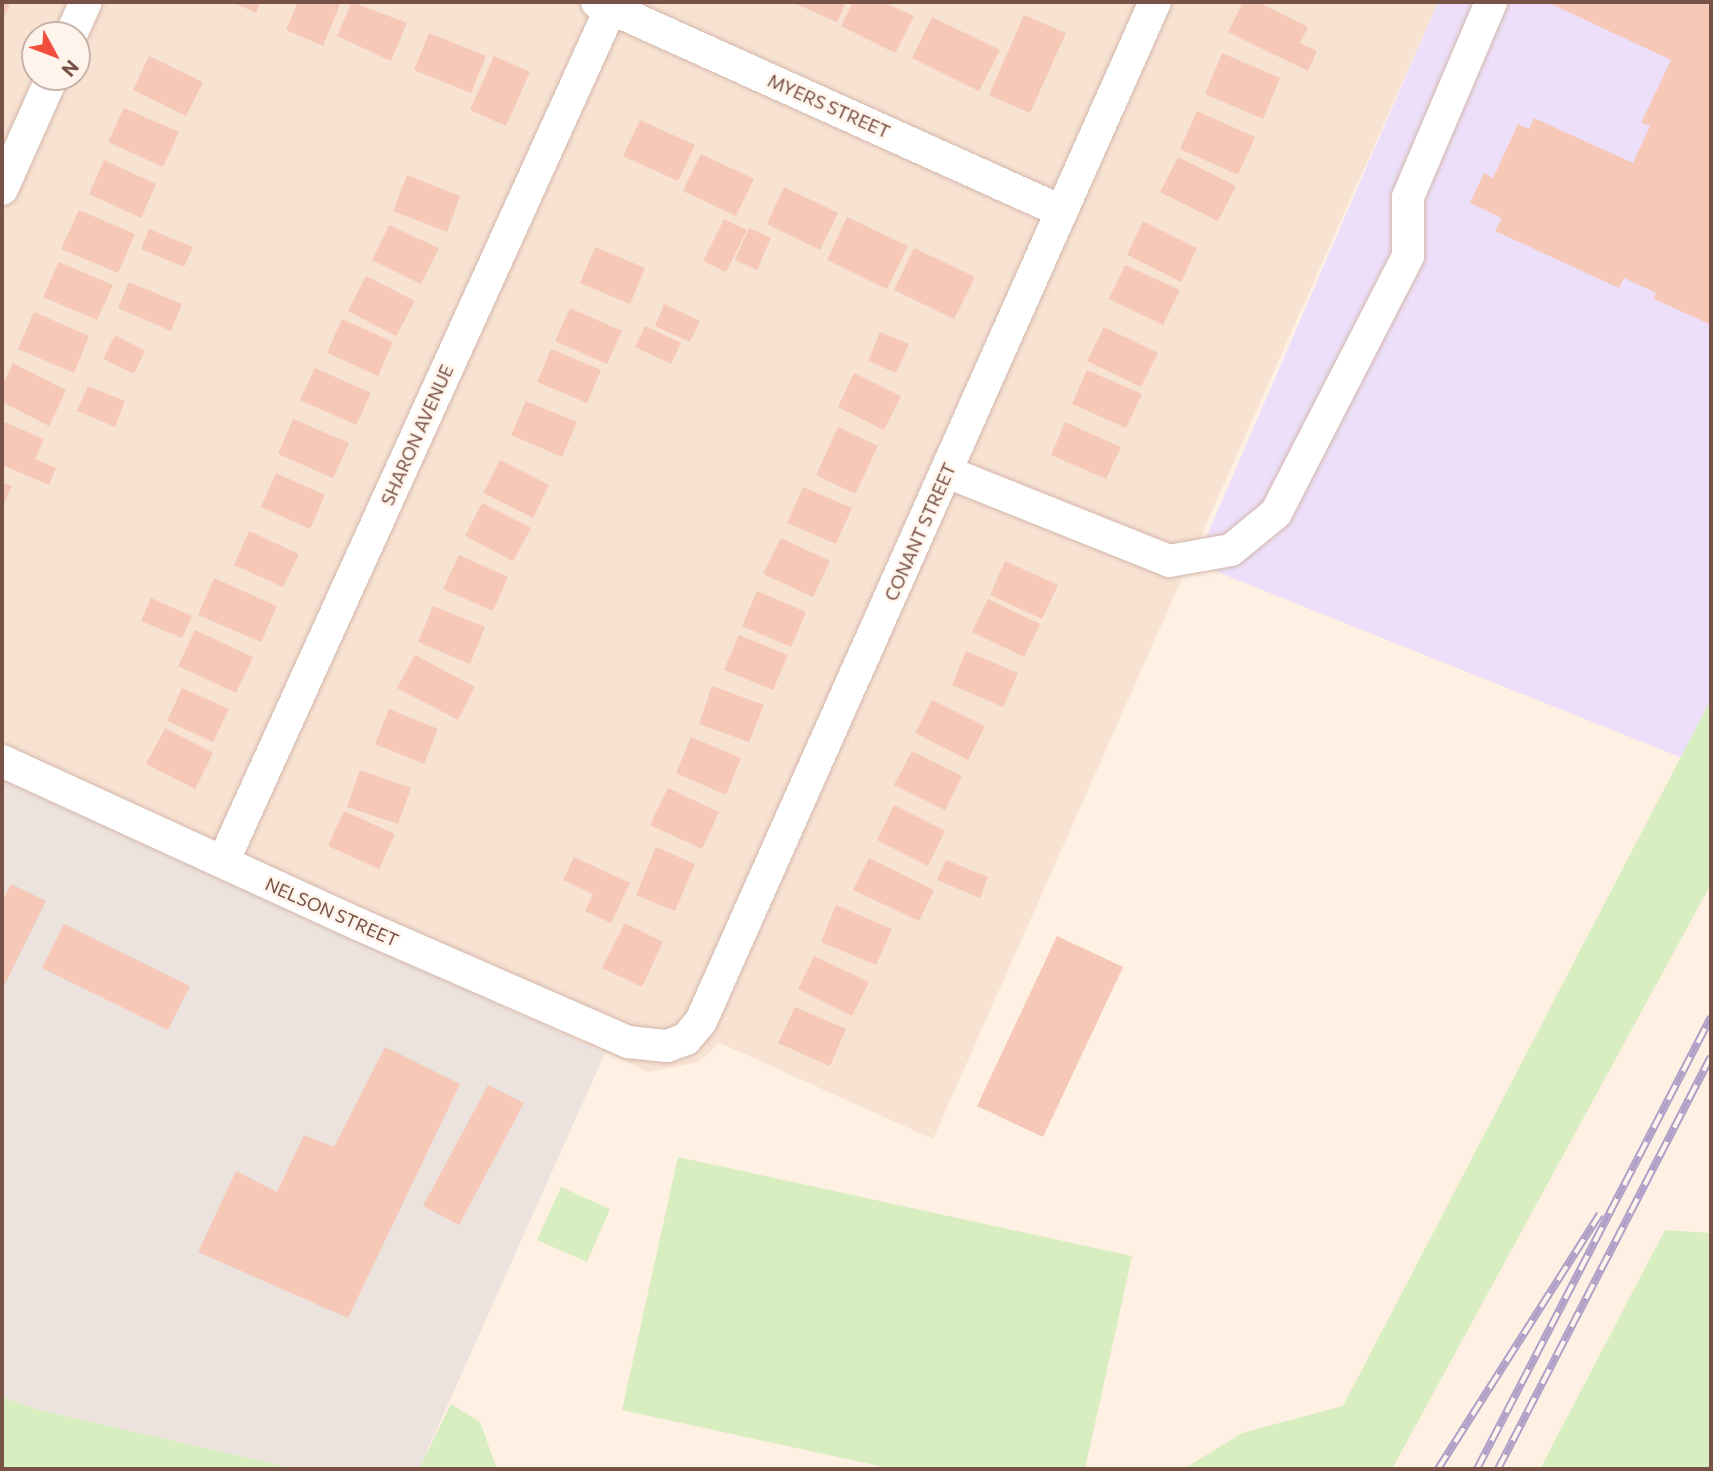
<!DOCTYPE html>
<html>
<head>
<meta charset="utf-8">
<style>
	body { margin:0 }
	#map { position:relative; width:1713px; height:1471px; overflow:hidden; background:#fef0e3; font-family:Commissioner,sans-serif }
	div>[style] { position:absolute }
	[style*='--x'] { left:calc(var(--x)*1px); top:calc(var(--y)*1px); width:calc(var(--w)*1px); rotate:calc(var(--a)*1deg) }
	.residential>* { inset:0; background:#f8e3d3 }
	.industrial>* { inset:0; background:#ede3de }
	.education>* { inset:0; background:#eddffa }
	.green>* { inset:0; background:#d8edc0 }
	.building>* { inset:0; background:#f5c8b8 }
	.roads { filter:drop-shadow(0 0 2px #d2b7ab) drop-shadow(0 0 2px #d2b7ab) }
	.minor>* { height:32px; margin:-16px; padding:0 16px; transform-origin:16px; border-radius:16px; background:#fff }
	.rail>* { height:8px; margin-top:-4px; transform-origin:0; background:repeating-linear-gradient(90deg,#fff4eb 0 16px,#b0a0c8 0 32px); box-sizing:border-box; border-block:2px solid #b0a0c8 }
	span { translate:-50% -50%; white-space:nowrap; text-align:center; line-height:1.15; -webkit-text-stroke:5px #fff4eb; paint-order:stroke }
	.street-label { font-size:18px; color:#785247 }
	.frame { position:absolute; inset:0; border:4px solid #785247; pointer-events:none }
	.north { position:absolute; left:21px; top:21px; width:70px; height:70px; box-sizing:border-box; background:#fff4eb; border:2px solid #c9b3a9; border-radius:50%; rotate:131deg; font-size:19px; font-weight:700; line-height:28px; text-align:center; color:#785247 }
	.north::after { content:''; display:block; margin:auto; width:24px; height:32px; background:#f14e3e; clip-path:polygon(50% 0,100% 100%,50% 72%,0 100%) }
</style>
</head>
<body>
<div id="map">
	<div class="residential">
		<div style="clip-path:polygon(evenodd,2px 2px,1438px 2px,933px 1139px,720px 1043px,698px 1062px,648px 1072px,2px 772px,2px 2px,35px 35px,77px 35px,77px 77px,35px 77px,35px 35px)"></div>
	</div>
	<div class="industrial">
		<div style="clip-path:polygon(2px 776px,605px 1053px,419px 1469px,296px 1469px,39px 1410px,2px 1397px)"></div>
	</div>
	<div class="education">
		<div style="clip-path:polygon(1438px 2px,1711px 2px,1711px 731px,1695px 763px,1195px 563px)"></div>
	</div>
	<div class="green">
		<div style="clip-path:polygon(1711px 699px,1711px 884px,1392px 1469px,1184px 1469px,1242px 1433px,1343px 1406px)"></div>
		<div style="clip-path:polygon(678px 1157px,1132px 1256px,1085px 1469px,893px 1469px,622px 1410px)"></div>
		<div style="clip-path:polygon(561px 1187px,610px 1209px,587px 1262px,537px 1240px)"></div>
		<div style="clip-path:polygon(1665px 1230px,1711px 1233px,1711px 1469px,1540px 1469px)"></div>
		<div style="clip-path:polygon(2px 1397px,39px 1410px,296px 1469px,2px 1469px)"></div>
		<div style="clip-path:polygon(451px 1404px,480px 1422px,497px 1469px,419px 1469px)"></div>
	</div>
	<div class="building">
		<div style="clip-path:polygon(2px 2px,11px 2px,2px 21px)"></div>
		<div style="clip-path:polygon(232px 2px,261px 2px,256px 13px)"></div>
		<div style="clip-path:polygon(298px 2px,341px 2px,323px 46px,286px 30px)"></div>
		<div style="clip-path:polygon(352px 2px,407px 23px,391px 61px,337px 36px)"></div>
		<div style="clip-path:polygon(791px 2px,846px 2px,837px 22px)"></div>
		<div style="clip-path:polygon(853px 2px,883px 2px,914px 16px,895px 53px,841px 26px)"></div>
		<div style="clip-path:polygon(1243px 2px,1258px 2px,1308px 27px,1300px 43px,1317px 51px,1308px 71px,1228px 32px)"></div>
		<div style="clip-path:polygon(1547px 2px,1711px 2px,1711px 325px,1654px 299px,1656px 293px,1624px 278px,1619px 288px,1495px 231px,1502px 218px,1470px 203px,1484px 173px,1493px 178px,1518px 124px,1529px 129px,1534px 118px,1633px 163px,1650px 126px,1641px 123px,1671px 60px)"></div>
		<div style="clip-path:polygon(1024px 15px,1066px 33px,1030px 113px,989px 95px)"></div>
		<div style="clip-path:polygon(932px 17px,1000px 50px,979px 91px,912px 58px)"></div>
		<div style="clip-path:polygon(429px 33px,486px 56px,471px 93px,414px 70px)"></div>
		<div style="clip-path:polygon(1222px 53px,1280px 78px,1263px 119px,1205px 94px)"></div>
		<div style="clip-path:polygon(149px 56px,203px 82px,186px 116px,133px 90px)"></div>
		<div style="clip-path:polygon(494px 56px,530px 72px,506px 126px,470px 110px)"></div>
		<div style="clip-path:polygon(124px 108px,179px 132px,163px 167px,108px 142px)"></div>
		<div style="clip-path:polygon(1197px 111px,1255px 137px,1238px 175px,1180px 149px)"></div>
		<div style="clip-path:polygon(640px 120px,695px 145px,678px 181px,623px 156px)"></div>
		<div style="clip-path:polygon(701px 154px,754px 179px,736px 216px,683px 191px)"></div>
		<div style="clip-path:polygon(1178px 157px,1236px 186px,1218px 221px,1160px 192px)"></div>
		<div style="clip-path:polygon(104px 160px,156px 184px,141px 218px,89px 194px)"></div>
		<div style="clip-path:polygon(407px 175px,460px 196px,447px 232px,393px 211px)"></div>
		<div style="clip-path:polygon(784px 187px,838px 213px,820px 250px,767px 224px)"></div>
		<div style="clip-path:polygon(79px 210px,135px 234px,118px 273px,61px 249px)"></div>
		<div style="clip-path:polygon(847px 217px,908px 246px,887px 289px,827px 260px)"></div>
		<div style="clip-path:polygon(724px 219px,747px 230px,726px 272px,703px 261px)"></div>
		<div style="clip-path:polygon(1143px 221px,1197px 248px,1181px 282px,1127px 255px)"></div>
		<div style="clip-path:polygon(389px 225px,439px 248px,421px 284px,372px 260px)"></div>
		<div style="clip-path:polygon(749px 228px,771px 238px,757px 270px,735px 260px)"></div>
		<div style="clip-path:polygon(149px 229px,193px 247px,184px 267px,141px 249px)"></div>
		<div style="clip-path:polygon(595px 247px,645px 268px,630px 304px,580px 283px)"></div>
		<div style="clip-path:polygon(914px 248px,975px 277px,954px 319px,894px 290px)"></div>
		<div style="clip-path:polygon(59px 262px,113px 285px,97px 320px,43px 297px)"></div>
		<div style="clip-path:polygon(1125px 265px,1180px 290px,1163px 325px,1109px 299px)"></div>
		<div style="clip-path:polygon(366px 276px,415px 301px,396px 336px,348px 311px)"></div>
		<div style="clip-path:polygon(129px 282px,182px 304px,171px 331px,118px 308px)"></div>
		<div style="clip-path:polygon(664px 304px,700px 321px,690px 342px,655px 326px)"></div>
		<div style="clip-path:polygon(570px 308px,622px 331px,607px 364px,555px 341px)"></div>
		<div style="clip-path:polygon(34px 312px,89px 336px,74px 373px,18px 349px)"></div>
		<div style="clip-path:polygon(342px 319px,393px 342px,378px 376px,327px 353px)"></div>
		<div style="clip-path:polygon(645px 326px,681px 343px,671px 364px,635px 347px)"></div>
		<div style="clip-path:polygon(1104px 327px,1158px 353px,1141px 387px,1087px 361px)"></div>
		<div style="clip-path:polygon(880px 332px,909px 344px,896px 373px,868px 361px)"></div>
		<div style="clip-path:polygon(115px 335px,145px 351px,134px 374px,103px 359px)"></div>
		<div style="clip-path:polygon(551px 349px,601px 370px,587px 403px,537px 382px)"></div>
		<div style="clip-path:polygon(13px 363px,66px 390px,49px 426px,2px 402px,2px 386px)"></div>
		<div style="clip-path:polygon(315px 368px,371px 393px,356px 425px,300px 400px)"></div>
		<div style="clip-path:polygon(1087px 370px,1142px 394px,1126px 428px,1072px 404px)"></div>
		<div style="clip-path:polygon(854px 373px,901px 396px,884px 430px,838px 407px)"></div>
		<div style="clip-path:polygon(88px 386px,125px 401px,115px 427px,77px 411px)"></div>
		<div style="clip-path:polygon(526px 401px,577px 422px,562px 457px,511px 435px)"></div>
		<div style="clip-path:polygon(293px 419px,349px 443px,333px 478px,278px 454px)"></div>
		<div style="clip-path:polygon(2px 421px,44px 439px,35px 459px,56px 468px,49px 485px,2px 465px)"></div>
		<div style="clip-path:polygon(1065px 422px,1121px 447px,1106px 479px,1051px 455px)"></div>
		<div style="clip-path:polygon(838px 427px,878px 446px,855px 494px,816px 475px)"></div>
		<div style="clip-path:polygon(500px 460px,549px 485px,533px 518px,483px 493px)"></div>
		<div style="clip-path:polygon(276px 473px,325px 495px,310px 529px,261px 507px)"></div>
		<div style="clip-path:polygon(2px 482px,12px 486px,2px 508px)"></div>
		<div style="clip-path:polygon(803px 487px,852px 508px,836px 544px,787px 523px)"></div>
		<div style="clip-path:polygon(482px 503px,531px 528px,513px 561px,465px 536px)"></div>
		<div style="clip-path:polygon(249px 531px,299px 554px,283px 587px,234px 565px)"></div>
		<div style="clip-path:polygon(781px 538px,830px 561px,813px 597px,763px 574px)"></div>
		<div style="clip-path:polygon(459px 555px,508px 577px,493px 611px,443px 589px)"></div>
		<div style="clip-path:polygon(1005px 561px,1058px 585px,1042px 619px,990px 595px)"></div>
		<div style="clip-path:polygon(214px 578px,277px 606px,261px 642px,198px 615px)"></div>
		<div style="clip-path:polygon(757px 591px,806px 612px,791px 647px,742px 626px)"></div>
		<div style="clip-path:polygon(151px 598px,192px 616px,182px 638px,141px 621px)"></div>
		<div style="clip-path:polygon(988px 599px,1040px 624px,1024px 657px,972px 632px)"></div>
		<div style="clip-path:polygon(433px 606px,485px 627px,470px 664px,418px 642px)"></div>
		<div style="clip-path:polygon(195px 630px,253px 657px,236px 693px,178px 666px)"></div>
		<div style="clip-path:polygon(739px 635px,788px 655px,773px 690px,724px 670px)"></div>
		<div style="clip-path:polygon(966px 651px,1018px 673px,1003px 707px,952px 685px)"></div>
		<div style="clip-path:polygon(415px 655px,475px 687px,458px 720px,397px 688px)"></div>
		<div style="clip-path:polygon(712px 686px,764px 705px,749px 742px,699px 724px)"></div>
		<div style="clip-path:polygon(182px 688px,229px 709px,213px 742px,167px 721px)"></div>
		<div style="clip-path:polygon(932px 700px,985px 726px,968px 760px,915px 733px)"></div>
		<div style="clip-path:polygon(389px 709px,438px 729px,424px 764px,375px 744px)"></div>
		<div style="clip-path:polygon(165px 728px,213px 753px,195px 789px,146px 764px)"></div>
		<div style="clip-path:polygon(691px 737px,741px 758px,726px 795px,676px 773px)"></div>
		<div style="clip-path:polygon(912px 751px,962px 776px,945px 810px,894px 785px)"></div>
		<div style="clip-path:polygon(360px 770px,411px 788px,398px 824px,347px 807px)"></div>
		<div style="clip-path:polygon(668px 788px,719px 812px,702px 849px,650px 825px)"></div>
		<div style="clip-path:polygon(894px 805px,945px 831px,928px 866px,877px 840px)"></div>
		<div style="clip-path:polygon(344px 811px,395px 834px,379px 869px,328px 846px)"></div>
		<div style="clip-path:polygon(656px 847px,695px 864px,675px 911px,636px 895px)"></div>
		<div style="clip-path:polygon(574px 857px,630px 883px,611px 923px,585px 911px,593px 894px,563px 880px)"></div>
		<div style="clip-path:polygon(869px 858px,934px 890px,919px 921px,853px 890px)"></div>
		<div style="clip-path:polygon(946px 860px,988px 877px,980px 898px,937px 880px)"></div>
		<div style="clip-path:polygon(11px 884px,46px 901px,2px 990px,2px 901px)"></div>
		<div style="clip-path:polygon(836px 905px,892px 929px,876px 965px,821px 942px)"></div>
		<div style="clip-path:polygon(625px 923px,663px 942px,642px 987px,602px 968px)"></div>
		<div style="clip-path:polygon(64px 924px,190px 986px,168px 1030px,42px 968px)"></div>
		<div style="clip-path:polygon(1057px 936px,1123px 967px,1043px 1137px,977px 1106px)"></div>
		<div style="clip-path:polygon(814px 956px,869px 982px,852px 1016px,798px 989px)"></div>
		<div style="clip-path:polygon(795px 1007px,846px 1029px,830px 1066px,778px 1043px)"></div>
		<div style="clip-path:polygon(385px 1047px,460px 1084px,348px 1318px,198px 1252px,236px 1171px,277px 1192px,304px 1135px,334px 1147px)"></div>
		<div style="clip-path:polygon(488px 1085px,524px 1103px,459px 1225px,423px 1206px)"></div>
	</div>
	<div class="roads">
		<div class="minor">
			<div style="--x:597;--y:2;--w:509;--a:24.25"></div>
			<div style="--x:71;--y:35;--w:36;--a:-66"></div>
			<div style="--x:2;--y:189;--w:123;--a:-65.9"></div>
			<div style="--x:947;--y:472;--w:239;--a:21.8"></div>
			<div style="--x:1169;--y:561;--w:63;--a:-10.1"></div>
			<div style="--x:1231;--y:550;--w:58;--a:-39.4"></div>
			<div style="--x:1276;--y:513;--w:289;--a:-62.8"></div>
			<div style="--x:1408;--y:256;--w:59;--a:-90"></div>
			<div style="--x:1408;--y:197;--w:212;--a:-66.9"></div>
			<div style="--x:2;--y:761;--w:392;--a:24.6"></div>
			<div style="--x:358;--y:924;--w:295;--a:23.6"></div>
			<div style="--x:628;--y:1042;--w:39;--a:6"></div>
			<div style="--x:667;--y:1046;--w:20;--a:-20"></div>
			<div style="--x:686;--y:1039;--w:23;--a:-50"></div>
			<div style="--x:701;--y:1021;--w:1116;--a:-65.99"></div>
			<div style="--x:223;--y:862;--w:938;--a:-65.57"></div>
		</div>
	</div>
	<div class="rail">
		<div style="--x:1438;--y:1469;--w:302;--a:-57.6"></div>
		<div style="--x:1477;--y:1469;--w:509;--a:-62.63"></div>
		<div style="--x:1498;--y:1469;--w:464;--a:-62.7"></div>
	</div>
	<div class="street-label">
		<span style="left:829px;top:106px;rotate:24deg">MYERS STREET</span>
		<span style="left:417px;top:435px;rotate:-66deg">SHARON AVENUE</span>
		<span style="left:920px;top:532px;rotate:-66deg">CONANT STREET</span>
		<span style="left:332px;top:912px;rotate:24deg">NELSON STREET</span>
	</div>
	<div class="frame"></div>
	<div class="north">N</div>
</div>
</body>
</html>
